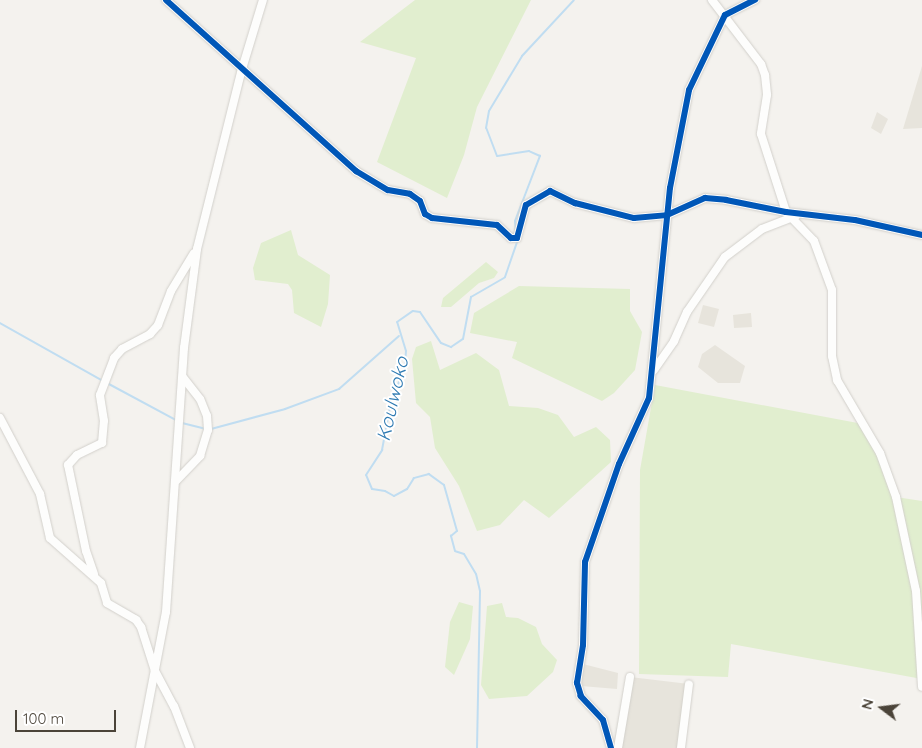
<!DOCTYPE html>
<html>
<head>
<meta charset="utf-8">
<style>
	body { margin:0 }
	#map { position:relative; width:922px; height:748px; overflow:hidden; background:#f4f2ee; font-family:Quicksand,sans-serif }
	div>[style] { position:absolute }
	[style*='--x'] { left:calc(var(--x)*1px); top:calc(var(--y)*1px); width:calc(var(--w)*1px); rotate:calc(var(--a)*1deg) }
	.residential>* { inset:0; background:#e7e4dc }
	.green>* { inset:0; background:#e1eecf }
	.stream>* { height:2px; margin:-1px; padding:0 1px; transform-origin:1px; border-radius:1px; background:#c0ddf1 }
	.roads { filter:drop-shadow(0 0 1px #d2d0cb) drop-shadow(0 0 1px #d2d0cb) }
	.street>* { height:8px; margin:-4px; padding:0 4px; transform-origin:4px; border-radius:4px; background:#fdfdfc }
	.cycleway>* { height:6px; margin:-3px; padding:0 3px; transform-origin:3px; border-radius:3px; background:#0057b8 }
	span { translate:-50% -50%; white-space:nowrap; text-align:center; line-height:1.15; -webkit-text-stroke:4px #fff; paint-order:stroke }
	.water-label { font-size:19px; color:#2e7ab2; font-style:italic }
	.north { position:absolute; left:857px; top:683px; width:50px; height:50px; -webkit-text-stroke:4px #fff; paint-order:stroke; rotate:285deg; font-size:14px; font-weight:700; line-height:20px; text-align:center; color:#4b4439 }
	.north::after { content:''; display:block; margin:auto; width:18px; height:22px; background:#4b4439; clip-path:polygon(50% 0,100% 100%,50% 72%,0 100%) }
	.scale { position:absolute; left:15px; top:710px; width:101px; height:22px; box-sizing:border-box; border:2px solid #4b4439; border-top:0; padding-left:6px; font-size:15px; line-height:18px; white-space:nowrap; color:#4b4439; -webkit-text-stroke:4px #fff; paint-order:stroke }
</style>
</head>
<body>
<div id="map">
	<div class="residential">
		<div style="clip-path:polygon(922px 66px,922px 128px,903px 129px)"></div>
		<div style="clip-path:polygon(877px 112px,888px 119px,881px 134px,871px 128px)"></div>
		<div style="clip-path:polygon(703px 305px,719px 309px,714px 327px,698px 323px)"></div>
		<div style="clip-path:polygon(751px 313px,752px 327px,734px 328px,733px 315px)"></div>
		<div style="clip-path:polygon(715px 345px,745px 366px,740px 383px,718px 383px,698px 367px,702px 354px)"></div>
		<div style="clip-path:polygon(583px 664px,618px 673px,617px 689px,581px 686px)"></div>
		<div style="clip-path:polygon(630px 677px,689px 684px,681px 748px,618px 748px)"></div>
	</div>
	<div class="green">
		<div style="clip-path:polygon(415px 0,531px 0,477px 107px,464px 155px,447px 198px,377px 162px,416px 58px,360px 42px)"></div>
		<div style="clip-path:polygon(291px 230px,298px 255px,330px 275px,328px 304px,321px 327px,294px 313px,292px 290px,288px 284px,255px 280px,253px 268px,261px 243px)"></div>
		<div style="clip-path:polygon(486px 262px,498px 272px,494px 278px,479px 283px,451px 307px,441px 307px,443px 298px)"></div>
		<div style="clip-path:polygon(519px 286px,630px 289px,630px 311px,642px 332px,635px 370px,614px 393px,602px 401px,512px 358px,517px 342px,470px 333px,474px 313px)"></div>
		<div style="clip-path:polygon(431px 341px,440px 370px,476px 353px,499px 370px,509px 406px,538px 408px,558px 415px,574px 437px,596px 427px,610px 440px,611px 462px,549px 518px,524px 500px,500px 525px,477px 531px,459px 486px,435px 448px,430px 417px,416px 403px,412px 359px,416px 347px)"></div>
		<div style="clip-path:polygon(655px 385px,863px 424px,896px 497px,922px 501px,922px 679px,731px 644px,728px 677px,639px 674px,640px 470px)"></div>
		<div style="clip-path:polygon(459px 602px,473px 606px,470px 639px,454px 675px,445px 667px,450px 622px)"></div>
		<div style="clip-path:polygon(502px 603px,506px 617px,518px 618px,536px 627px,542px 644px,557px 660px,553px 672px,527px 696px,489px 699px,481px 685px,487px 606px)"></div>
	</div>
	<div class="stream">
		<div style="--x:516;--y:233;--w:12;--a:-95"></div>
		<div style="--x:515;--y:221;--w:70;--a:-69"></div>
		<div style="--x:540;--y:156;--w:12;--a:-156"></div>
		<div style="--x:529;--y:151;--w:32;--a:171"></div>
		<div style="--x:497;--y:156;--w:30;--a:-111"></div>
		<div style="--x:486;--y:128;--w:17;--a:-80"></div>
		<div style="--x:489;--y:111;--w:64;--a:-59"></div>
		<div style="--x:522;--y:56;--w:76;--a:-47.1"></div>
		<div style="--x:0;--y:323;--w:118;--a:29.4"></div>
		<div style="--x:107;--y:383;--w:81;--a:28.2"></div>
		<div style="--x:182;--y:423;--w:25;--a:14"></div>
		<div style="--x:211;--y:429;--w:77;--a:-15.1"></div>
		<div style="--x:285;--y:409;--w:58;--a:-20.3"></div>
		<div style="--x:339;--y:389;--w:80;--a:-41.5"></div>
		<div style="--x:477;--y:748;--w:157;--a:-88.9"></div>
		<div style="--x:480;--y:591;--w:17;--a:-103"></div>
		<div style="--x:476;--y:574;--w:23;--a:-121"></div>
		<div style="--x:464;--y:554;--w:9;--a:-162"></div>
		<div style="--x:455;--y:551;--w:16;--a:-105"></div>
		<div style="--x:451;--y:536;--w:8;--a:-40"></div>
		<div style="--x:457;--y:531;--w:48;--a:-105.8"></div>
		<div style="--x:444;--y:485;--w:19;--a:-144"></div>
		<div style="--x:429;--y:474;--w:16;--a:165"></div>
		<div style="--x:414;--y:478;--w:13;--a:122"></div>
		<div style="--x:407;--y:489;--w:15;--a:152"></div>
		<div style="--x:394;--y:496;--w:10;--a:-151"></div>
		<div style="--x:385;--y:491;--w:13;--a:-171"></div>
		<div style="--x:372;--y:489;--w:15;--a:-113"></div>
		<div style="--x:366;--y:475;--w:30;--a:-57"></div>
		<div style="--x:382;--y:450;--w:44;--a:-79.5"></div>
		<div style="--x:390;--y:407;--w:45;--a:-70.3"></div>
		<div style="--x:405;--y:365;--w:14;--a:-86"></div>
		<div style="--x:406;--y:351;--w:30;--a:-107"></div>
		<div style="--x:397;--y:322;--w:19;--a:-35"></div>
		<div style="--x:413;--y:311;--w:7;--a:8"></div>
		<div style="--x:420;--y:312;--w:37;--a:56"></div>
		<div style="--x:441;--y:343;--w:11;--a:22"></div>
		<div style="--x:451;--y:347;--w:14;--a:-34"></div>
		<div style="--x:463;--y:339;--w:43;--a:-79.2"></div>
		<div style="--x:471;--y:297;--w:39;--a:-30"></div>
		<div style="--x:505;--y:277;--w:39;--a:-71"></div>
	</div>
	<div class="roads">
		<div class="street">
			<div style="--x:166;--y:0;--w:256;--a:42"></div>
			<div style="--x:356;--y:171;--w:37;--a:31"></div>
			<div style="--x:388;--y:190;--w:22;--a:10"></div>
			<div style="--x:410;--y:194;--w:12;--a:35"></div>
			<div style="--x:420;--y:201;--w:14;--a:69"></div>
			<div style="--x:425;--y:214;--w:8;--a:30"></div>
			<div style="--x:432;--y:218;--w:65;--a:6.1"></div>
			<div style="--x:497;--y:225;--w:19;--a:43"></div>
			<div style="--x:511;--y:238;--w:6;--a:0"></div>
			<div style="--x:517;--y:238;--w:34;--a:-75"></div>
			<div style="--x:526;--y:205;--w:28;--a:-30"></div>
			<div style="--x:550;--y:191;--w:28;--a:26"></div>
			<div style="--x:575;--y:203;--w:61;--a:14.3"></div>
			<div style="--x:634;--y:218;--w:33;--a:-5"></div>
			<div style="--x:667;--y:215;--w:42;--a:-24.1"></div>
			<div style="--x:705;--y:198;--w:21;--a:5"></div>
			<div style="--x:726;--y:200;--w:61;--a:11.3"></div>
			<div style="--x:786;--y:212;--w:69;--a:6.6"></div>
			<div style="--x:855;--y:220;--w:69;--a:12.6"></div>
			<div style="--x:712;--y:0;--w:81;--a:52.6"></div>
			<div style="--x:761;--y:64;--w:12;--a:70"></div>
			<div style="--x:765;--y:75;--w:20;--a:84"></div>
			<div style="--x:767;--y:95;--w:39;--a:99"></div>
			<div style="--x:761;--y:134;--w:82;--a:72.2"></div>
			<div style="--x:786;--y:212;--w:40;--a:46"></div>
			<div style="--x:814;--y:241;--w:52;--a:69.8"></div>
			<div style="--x:832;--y:290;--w:66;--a:90"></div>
			<div style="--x:832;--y:356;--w:25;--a:78"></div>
			<div style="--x:837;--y:380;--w:85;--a:59.5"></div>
			<div style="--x:880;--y:453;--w:47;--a:70"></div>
			<div style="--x:896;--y:497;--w:96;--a:78"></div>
			<div style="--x:916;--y:591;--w:96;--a:86.4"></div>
			<div style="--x:654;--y:370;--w:35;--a:-55"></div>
			<div style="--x:674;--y:341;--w:32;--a:-66"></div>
			<div style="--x:687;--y:312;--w:67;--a:-55.4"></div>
			<div style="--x:725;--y:257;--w:46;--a:-37.1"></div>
			<div style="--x:762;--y:229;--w:36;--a:-21"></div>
			<div style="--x:0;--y:418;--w:86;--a:62.2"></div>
			<div style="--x:40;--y:494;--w:45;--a:77.2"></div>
			<div style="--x:50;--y:538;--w:68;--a:41.4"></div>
			<div style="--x:101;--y:583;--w:21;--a:73"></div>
			<div style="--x:107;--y:603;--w:34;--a:30"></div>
			<div style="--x:136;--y:620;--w:9;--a:54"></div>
			<div style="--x:141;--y:627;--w:46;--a:72.3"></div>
			<div style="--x:155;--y:671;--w:40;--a:62"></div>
			<div style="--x:174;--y:706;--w:45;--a:69.1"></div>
			<div style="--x:176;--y:481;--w:35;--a:-46"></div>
			<div style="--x:200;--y:456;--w:27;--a:-73"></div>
			<div style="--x:208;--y:430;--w:14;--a:-94"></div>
			<div style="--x:207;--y:416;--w:18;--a:-112"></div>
			<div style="--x:200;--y:399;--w:28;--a:-128"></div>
			<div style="--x:94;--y:574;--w:24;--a:-109"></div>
			<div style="--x:86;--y:551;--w:88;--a:-101.8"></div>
			<div style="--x:68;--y:465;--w:13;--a:-48"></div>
			<div style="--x:77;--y:455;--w:28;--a:-26"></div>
			<div style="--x:102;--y:443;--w:22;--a:-85"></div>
			<div style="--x:104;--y:421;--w:26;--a:-99"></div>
			<div style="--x:100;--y:395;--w:40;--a:-69"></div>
			<div style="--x:114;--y:358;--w:12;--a:-48"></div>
			<div style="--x:122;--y:349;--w:32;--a:-28"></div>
			<div style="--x:150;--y:334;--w:12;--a:-48"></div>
			<div style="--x:158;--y:325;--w:36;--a:-69"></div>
			<div style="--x:171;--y:291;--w:44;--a:-58.8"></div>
			<div style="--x:140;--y:748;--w:138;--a:-79.2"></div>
			<div style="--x:166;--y:612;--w:265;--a:-86.1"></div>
			<div style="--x:184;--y:348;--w:100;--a:-82.5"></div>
			<div style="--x:197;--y:249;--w:186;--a:-76"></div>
			<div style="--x:242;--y:69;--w:72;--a:-73.1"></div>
			<div style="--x:611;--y:748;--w:29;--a:-106"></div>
			<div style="--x:603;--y:720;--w:33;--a:-133"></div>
			<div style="--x:581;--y:696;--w:14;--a:-107"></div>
			<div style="--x:577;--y:683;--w:38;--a:-81"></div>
			<div style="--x:583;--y:645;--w:83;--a:-88.6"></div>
			<div style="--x:585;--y:562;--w:104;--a:-70.9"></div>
			<div style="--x:619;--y:464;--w:72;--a:-65.6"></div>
			<div style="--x:649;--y:398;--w:211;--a:-84.3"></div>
			<div style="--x:670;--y:188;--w:100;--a:-79"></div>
			<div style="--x:689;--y:90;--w:83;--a:-64.4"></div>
			<div style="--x:725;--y:15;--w:34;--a:-27"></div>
			<div style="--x:618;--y:748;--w:72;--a:-80.4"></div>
			<div style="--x:681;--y:748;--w:64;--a:-82.9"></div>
		</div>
	</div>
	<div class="cycleway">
		<div style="--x:166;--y:0;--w:256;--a:42"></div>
		<div style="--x:356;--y:171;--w:37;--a:31"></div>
		<div style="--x:388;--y:190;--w:22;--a:10"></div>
		<div style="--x:410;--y:194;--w:12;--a:35"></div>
		<div style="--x:420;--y:201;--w:14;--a:69"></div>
		<div style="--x:425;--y:214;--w:8;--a:30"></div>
		<div style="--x:432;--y:218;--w:65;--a:6.1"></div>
		<div style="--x:497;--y:225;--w:19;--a:43"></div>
		<div style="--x:511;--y:238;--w:6;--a:0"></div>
		<div style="--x:517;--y:238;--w:34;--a:-75"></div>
		<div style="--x:526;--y:205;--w:28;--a:-30"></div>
		<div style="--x:550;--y:191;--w:28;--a:26"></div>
		<div style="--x:575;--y:203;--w:61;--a:14.3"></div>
		<div style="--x:634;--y:218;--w:33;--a:-5"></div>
		<div style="--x:667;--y:215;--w:42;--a:-24.1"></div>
		<div style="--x:705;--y:198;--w:21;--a:5"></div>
		<div style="--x:726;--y:200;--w:61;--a:11.3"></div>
		<div style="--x:786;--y:212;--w:69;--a:6.6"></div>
		<div style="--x:855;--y:220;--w:69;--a:12.6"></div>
		<div style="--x:611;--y:748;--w:29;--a:-106"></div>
		<div style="--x:603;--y:720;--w:33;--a:-133"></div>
		<div style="--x:581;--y:696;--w:14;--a:-107"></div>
		<div style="--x:577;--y:683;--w:38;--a:-81"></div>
		<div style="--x:583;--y:645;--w:83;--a:-88.6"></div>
		<div style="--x:585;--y:562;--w:104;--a:-70.9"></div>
		<div style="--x:619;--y:464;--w:72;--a:-65.6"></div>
		<div style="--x:649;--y:398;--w:211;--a:-84.3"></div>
		<div style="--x:670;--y:188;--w:100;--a:-79"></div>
		<div style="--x:689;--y:90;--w:83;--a:-64.4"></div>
		<div style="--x:725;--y:15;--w:34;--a:-27"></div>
	</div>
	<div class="water-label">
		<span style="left:393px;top:399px;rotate:-77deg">Koulwoko</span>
	</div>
	<div class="north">N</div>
	<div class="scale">100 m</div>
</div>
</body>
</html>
